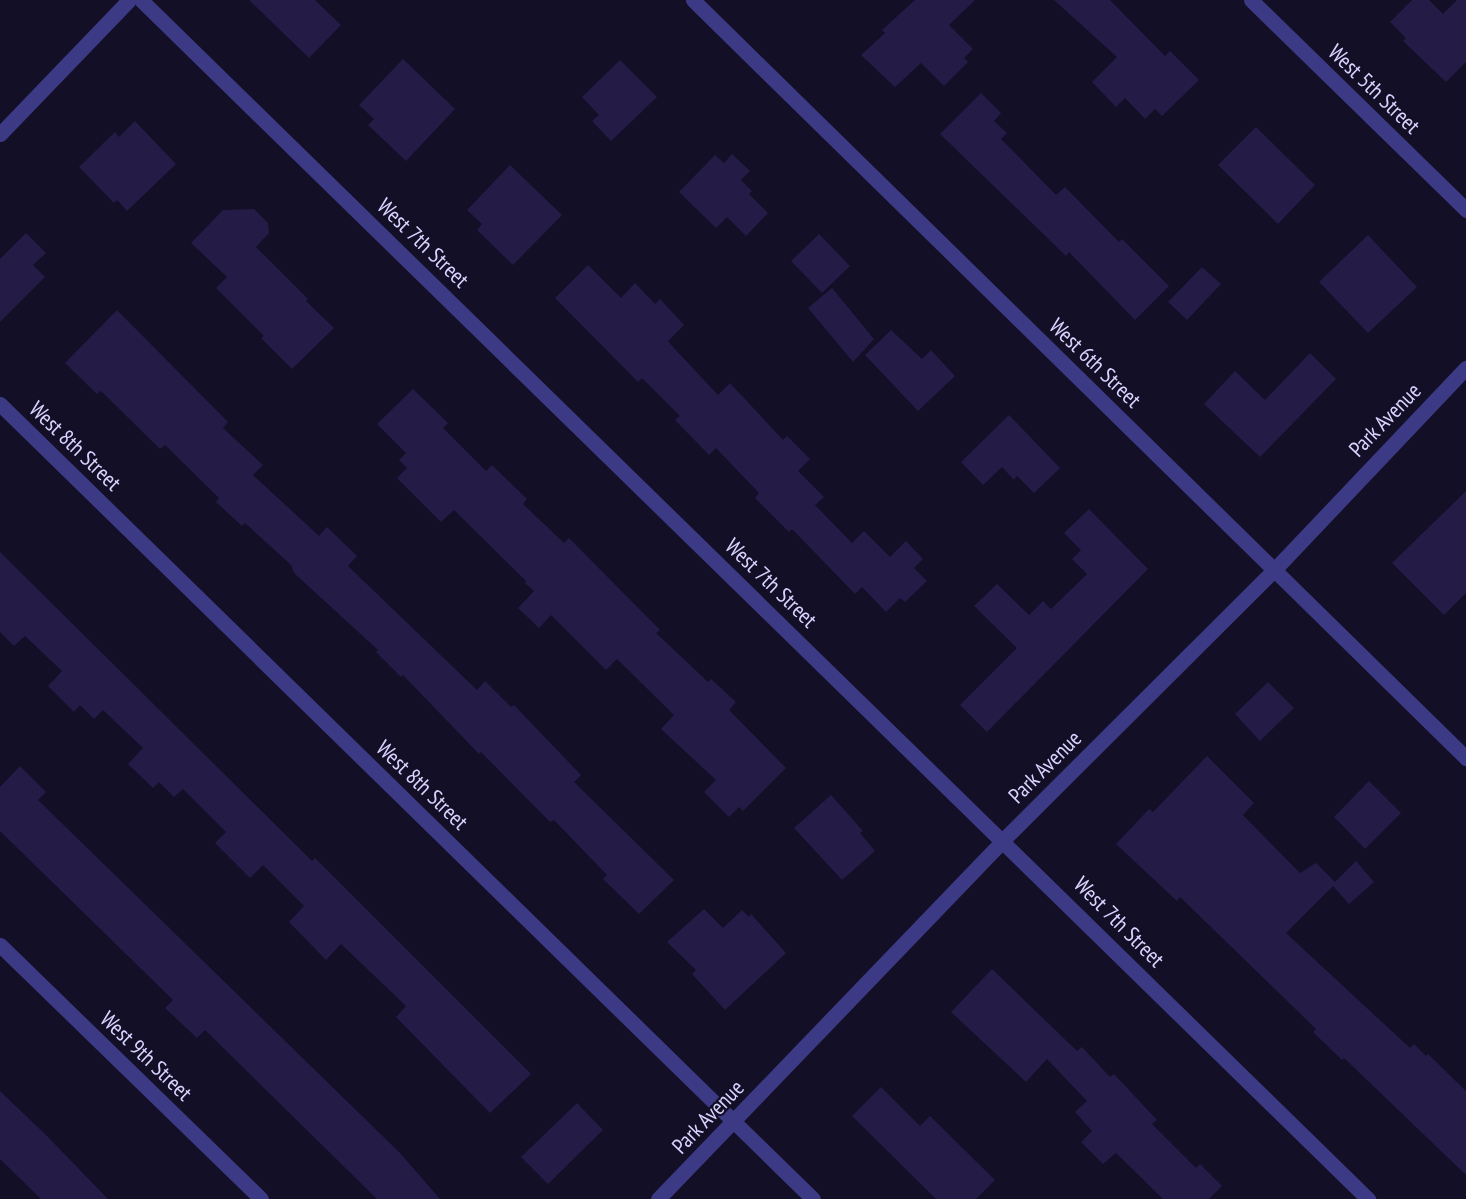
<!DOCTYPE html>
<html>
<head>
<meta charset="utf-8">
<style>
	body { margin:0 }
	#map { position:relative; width:1466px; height:1199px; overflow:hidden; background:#130f26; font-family:"PT Sans Narrow",sans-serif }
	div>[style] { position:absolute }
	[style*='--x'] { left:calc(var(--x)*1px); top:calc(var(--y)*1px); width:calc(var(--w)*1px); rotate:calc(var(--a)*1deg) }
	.building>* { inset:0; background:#241b47 }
	.minor>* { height:15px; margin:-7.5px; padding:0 7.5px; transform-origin:7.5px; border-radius:7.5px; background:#3d3a85 }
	span { translate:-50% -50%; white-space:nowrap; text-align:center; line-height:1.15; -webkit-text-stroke:4.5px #130f26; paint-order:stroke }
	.street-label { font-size:22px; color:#d9d4ff }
</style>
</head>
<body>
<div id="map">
	<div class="building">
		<div style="clip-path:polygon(249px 0,315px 0,341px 25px,309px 58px)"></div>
		<div style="clip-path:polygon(915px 0,975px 0,949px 25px,973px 49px,964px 58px,968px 62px,944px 86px,921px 63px,895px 87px,861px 55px,885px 33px,882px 30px)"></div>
		<div style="clip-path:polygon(1054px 0,1110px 0,1165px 56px,1170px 51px,1199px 80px,1162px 116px,1155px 109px,1145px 119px,1125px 98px,1116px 107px,1092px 82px,1117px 57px)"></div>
		<div style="clip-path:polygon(1412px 0,1429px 0,1443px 14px,1457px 0,1466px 0,1466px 62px,1446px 82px,1403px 41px,1406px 38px,1390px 22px)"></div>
		<div style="clip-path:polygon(403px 59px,455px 109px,406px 161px,368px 125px,374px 119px,359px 105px)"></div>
		<div style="clip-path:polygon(620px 60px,657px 97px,611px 141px,592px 121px,599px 115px,582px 97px)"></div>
		<div style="clip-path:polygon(981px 93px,1001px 113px,994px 121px,1007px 133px,1001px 139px,1017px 155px,1056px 195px,1065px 187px,1119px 242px,1122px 239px,1169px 286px,1135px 320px,1069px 252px,1066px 256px,940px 134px)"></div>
		<div style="clip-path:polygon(135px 121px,176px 164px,127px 211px,117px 200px,114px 203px,79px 167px,115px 132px,119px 137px)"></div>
		<div style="clip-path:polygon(1256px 127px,1315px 185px,1278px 224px,1218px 165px)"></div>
		<div style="clip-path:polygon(732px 154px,750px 171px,741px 180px,752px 191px,749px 194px,768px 213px,746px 236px,727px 217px,716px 228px,679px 192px,715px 155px,724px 163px)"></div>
		<div style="clip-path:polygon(510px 165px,562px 215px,513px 265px,477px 230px,482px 224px,467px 210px)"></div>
		<div style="clip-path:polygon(254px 209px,268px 223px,269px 233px,256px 247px,308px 299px,306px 301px,334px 328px,292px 369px,261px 338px,264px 336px,216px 288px,227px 277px,191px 243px,223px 210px)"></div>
		<div style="clip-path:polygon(26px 233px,46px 253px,33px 265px,45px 277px,0 322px,0 259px)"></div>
		<div style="clip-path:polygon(819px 234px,850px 266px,822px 293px,791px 261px)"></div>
		<div style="clip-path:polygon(1368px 235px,1417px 287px,1368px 333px,1319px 282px)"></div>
		<div style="clip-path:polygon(588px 265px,621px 298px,635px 283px,655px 304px,660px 299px,684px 325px,668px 341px,674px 348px,718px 395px,730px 383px,783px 440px,787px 436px,810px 459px,798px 471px,824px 497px,815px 505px,852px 543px,864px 531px,890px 557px,906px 541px,923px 559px,914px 568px,927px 581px,905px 602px,900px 598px,886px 612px,862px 587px,855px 594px,792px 529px,789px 532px,755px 498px,759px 493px,716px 448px,709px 455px,675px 420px,680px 416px,642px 378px,638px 382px,555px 298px)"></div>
		<div style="clip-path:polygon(1202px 267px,1221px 284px,1187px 320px,1168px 302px)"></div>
		<div style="clip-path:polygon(832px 288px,874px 339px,853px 362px,808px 308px)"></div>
		<div style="clip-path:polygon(117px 310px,228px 422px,223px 428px,263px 465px,253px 475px,319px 536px,327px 527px,357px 556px,348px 566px,477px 690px,485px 681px,511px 707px,514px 705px,581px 775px,574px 782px,674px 880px,639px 914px,603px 879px,607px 875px,554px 820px,550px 822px,481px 752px,479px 754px,403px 675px,401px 677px,376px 652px,378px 650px,294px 573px,291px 565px,245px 523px,242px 526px,216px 502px,219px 498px,165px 445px,160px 449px,101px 391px,97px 394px,65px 363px)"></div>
		<div style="clip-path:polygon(891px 330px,922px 359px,931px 350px,955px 376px,918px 411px,865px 355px)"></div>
		<div style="clip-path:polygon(1310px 353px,1336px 379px,1260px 457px,1204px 404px,1235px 371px,1265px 400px)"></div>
		<div style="clip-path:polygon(413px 389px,448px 423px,443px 428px,486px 471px,492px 465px,527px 499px,523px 504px,564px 543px,569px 538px,660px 630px,656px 633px,708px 682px,711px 679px,736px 702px,729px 710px,786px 768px,743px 811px,739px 807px,729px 817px,704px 792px,716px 780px,661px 729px,674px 715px,617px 659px,606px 670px,551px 615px,539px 628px,518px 608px,534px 591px,525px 583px,526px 581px,454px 510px,441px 522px,397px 478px,407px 468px,399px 460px,406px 453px,377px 424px)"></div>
		<div style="clip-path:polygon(1009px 415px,1060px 468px,1034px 493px,1017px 476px,1014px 480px,1002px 467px,983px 485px,961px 462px)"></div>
		<div style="clip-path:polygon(1466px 491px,1466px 593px,1444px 615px,1392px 563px)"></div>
		<div style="clip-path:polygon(1089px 509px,1148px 569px,987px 732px,960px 705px,1017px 648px,974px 606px,997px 584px,1029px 615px,1043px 601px,1051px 609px,1087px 574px,1072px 559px,1081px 550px,1064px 533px)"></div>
		<div style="clip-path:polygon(0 552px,312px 861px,315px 858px,531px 1074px,490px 1113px,396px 1017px,406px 1006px,341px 944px,326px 960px,289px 922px,304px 906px,263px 865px,250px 878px,215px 843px,226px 832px,183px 789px,174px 797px,159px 782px,153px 788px,128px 764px,143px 748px,103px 710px,94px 719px,80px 705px,74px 712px,48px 686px,62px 671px,25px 636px,14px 646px,0 632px)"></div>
		<div style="clip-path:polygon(1268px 682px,1294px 708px,1260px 741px,1235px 714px)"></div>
		<div style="clip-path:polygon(1207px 756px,1254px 803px,1243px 815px,1300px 873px,1316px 863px,1335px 882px,1356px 861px,1374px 882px,1349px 904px,1333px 886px,1286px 933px,1410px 1048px,1414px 1044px,1426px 1056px,1428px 1054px,1466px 1091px,1466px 1175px,1344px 1058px,1342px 1060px,1313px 1032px,1316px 1029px,1180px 897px,1177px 901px,1116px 844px,1149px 809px,1153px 812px)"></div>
		<div style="clip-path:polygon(20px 766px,46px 792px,38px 800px,400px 1153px,440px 1199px,377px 1199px,205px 1030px,197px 1038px,165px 1008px,173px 1000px,0 831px,0 787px)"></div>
		<div style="clip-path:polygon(1369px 781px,1401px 813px,1365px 849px,1334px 817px)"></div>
		<div style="clip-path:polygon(831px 795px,863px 831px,860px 833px,875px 851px,842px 880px,794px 828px)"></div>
		<div style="clip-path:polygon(704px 909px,723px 928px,742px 910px,749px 917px,751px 914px,786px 953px,725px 1010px,692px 974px,696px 970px,667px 942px)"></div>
		<div style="clip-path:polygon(992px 969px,1077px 1051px,1082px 1047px,1110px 1077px,1114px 1074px,1157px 1120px,1152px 1124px,1196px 1168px,1200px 1164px,1222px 1186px,1209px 1199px,1163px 1199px,1116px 1153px,1103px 1164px,1081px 1142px,1092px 1131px,1075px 1112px,1087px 1101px,1047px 1059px,1026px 1082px,951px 1012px)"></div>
		<div style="clip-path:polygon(881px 1087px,920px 1126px,930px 1116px,995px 1180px,976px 1199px,936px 1199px,852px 1116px)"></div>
		<div style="clip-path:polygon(0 1091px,48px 1137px,108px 1199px,41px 1199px,0 1159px)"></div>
		<div style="clip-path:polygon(577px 1103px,603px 1130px,548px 1184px,521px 1157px)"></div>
	</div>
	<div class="minor">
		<div style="--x:141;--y:0;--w:1716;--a:44.34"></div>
		<div style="--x:693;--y:0;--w:1083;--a:44.44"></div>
		<div style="--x:1251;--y:0;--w:301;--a:44.3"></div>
		<div style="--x:0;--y:134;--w:186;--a:-46.1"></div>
		<div style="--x:0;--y:404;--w:1137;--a:44.36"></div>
		<div style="--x:0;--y:945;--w:364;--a:44.2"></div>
		<div style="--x:658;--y:1199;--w:498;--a:-46.1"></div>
		<div style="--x:1003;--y:840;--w:383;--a:-44.9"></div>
		<div style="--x:1274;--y:570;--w:279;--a:-46.5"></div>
	</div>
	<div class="street-label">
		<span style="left:1374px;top:89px;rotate:44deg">West 5th Street</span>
		<span style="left:423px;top:243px;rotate:44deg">West 7th Street</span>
		<span style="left:1095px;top:363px;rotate:44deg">West 6th Street</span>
		<span style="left:1385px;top:420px;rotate:-46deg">Park Avenue</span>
		<span style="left:75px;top:446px;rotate:44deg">West 8th Street</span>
		<span style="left:771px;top:583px;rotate:44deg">West 7th Street</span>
		<span style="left:1045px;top:767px;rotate:-45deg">Park Avenue</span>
		<span style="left:422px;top:785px;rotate:44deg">West 8th Street</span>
		<span style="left:1119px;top:922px;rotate:45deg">West 7th Street</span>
		<span style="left:146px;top:1056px;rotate:44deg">West 9th Street</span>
		<span style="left:708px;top:1117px;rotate:-46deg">Park Avenue</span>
	</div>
</div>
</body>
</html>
